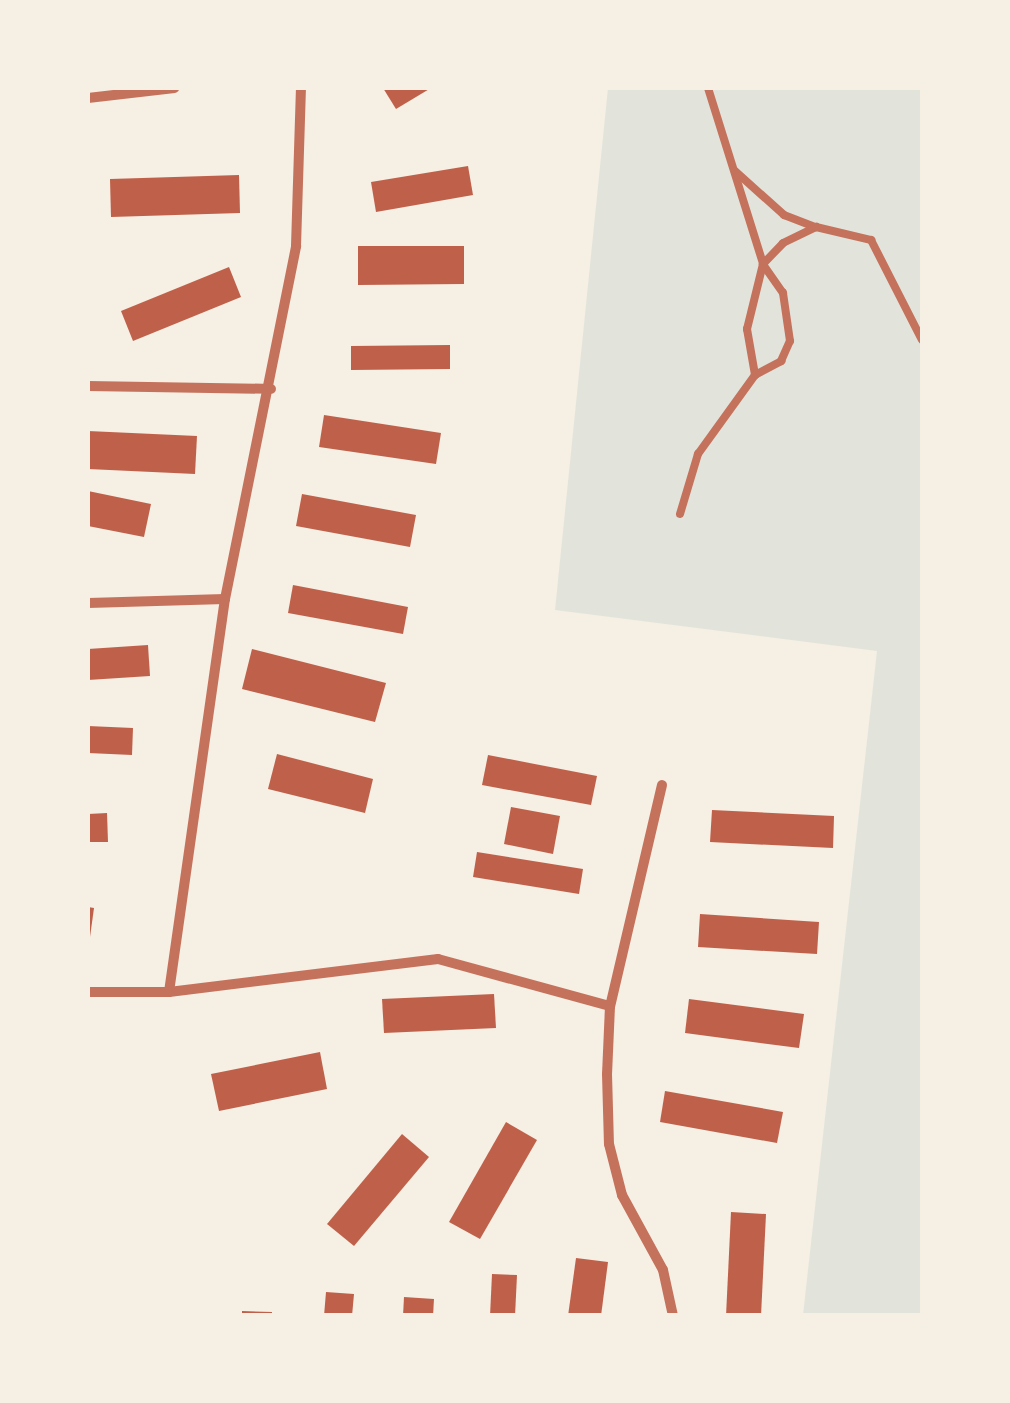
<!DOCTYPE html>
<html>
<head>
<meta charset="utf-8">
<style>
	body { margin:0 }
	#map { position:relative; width:1010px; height:1403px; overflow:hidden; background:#f6efe4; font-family:"Playfair Display",serif }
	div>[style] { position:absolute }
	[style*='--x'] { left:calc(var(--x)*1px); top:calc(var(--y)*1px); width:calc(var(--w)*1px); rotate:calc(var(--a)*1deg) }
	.green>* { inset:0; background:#e2e4dc }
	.building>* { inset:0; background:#bf614a }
	.service>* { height:8px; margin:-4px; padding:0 4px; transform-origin:4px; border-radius:4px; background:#c5725c }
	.minor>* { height:10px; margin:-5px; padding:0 5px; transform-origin:5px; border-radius:5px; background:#c5725c }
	span { translate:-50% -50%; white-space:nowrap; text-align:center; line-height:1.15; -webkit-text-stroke:10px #f6efe4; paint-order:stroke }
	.frame { position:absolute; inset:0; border:90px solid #f6efe4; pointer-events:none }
</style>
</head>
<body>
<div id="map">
	<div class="green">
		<div style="clip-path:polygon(608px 88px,922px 88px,922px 1315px,803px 1315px,877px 651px,555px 610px)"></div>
	</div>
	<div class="building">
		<div style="clip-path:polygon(383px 88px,431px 88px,396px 109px)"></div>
		<div style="clip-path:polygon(468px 166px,473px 195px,376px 212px,371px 182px)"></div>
		<div style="clip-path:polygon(239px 175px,240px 213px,111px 217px,110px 179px)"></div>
		<div style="clip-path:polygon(358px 246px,464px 246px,464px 284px,358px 285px)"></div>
		<div style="clip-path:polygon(229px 267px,241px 297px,133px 341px,121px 311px)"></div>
		<div style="clip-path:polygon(450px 345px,450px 369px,351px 370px,351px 346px)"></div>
		<div style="clip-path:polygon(324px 415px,441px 433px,436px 464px,319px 447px)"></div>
		<div style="clip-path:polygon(88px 431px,197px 436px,195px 474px,88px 469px)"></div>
		<div style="clip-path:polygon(88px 491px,151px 504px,144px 537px,88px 526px)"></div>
		<div style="clip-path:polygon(302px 494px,416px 515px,410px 547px,296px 526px)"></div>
		<div style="clip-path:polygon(293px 585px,408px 607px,403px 634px,288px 613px)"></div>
		<div style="clip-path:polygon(148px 645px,150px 676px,88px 680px,88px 649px)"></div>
		<div style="clip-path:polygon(252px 649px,386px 683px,375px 722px,242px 689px)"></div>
		<div style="clip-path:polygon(88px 726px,133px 728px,132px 755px,88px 753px)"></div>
		<div style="clip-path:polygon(277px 754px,373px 779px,365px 813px,268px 789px)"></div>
		<div style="clip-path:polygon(488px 755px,597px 776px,591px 805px,482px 785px)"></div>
		<div style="clip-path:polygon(511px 807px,560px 816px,553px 854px,504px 844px)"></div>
		<div style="clip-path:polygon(712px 810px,834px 816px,833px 848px,710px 842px)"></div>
		<div style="clip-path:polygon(107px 813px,108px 842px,88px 842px,88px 814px)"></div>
		<div style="clip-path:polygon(477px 852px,583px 869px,579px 894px,473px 877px)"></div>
		<div style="clip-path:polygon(88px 907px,94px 908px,90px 937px,88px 937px)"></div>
		<div style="clip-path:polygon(700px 914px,819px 922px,817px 954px,698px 947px)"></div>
		<div style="clip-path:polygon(494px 994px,496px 1028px,384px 1033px,382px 999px)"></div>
		<div style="clip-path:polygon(689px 999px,804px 1014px,799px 1048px,685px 1033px)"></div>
		<div style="clip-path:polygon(320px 1052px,327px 1089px,219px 1111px,211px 1074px)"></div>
		<div style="clip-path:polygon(665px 1091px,783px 1112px,777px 1143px,660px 1122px)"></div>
		<div style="clip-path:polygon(506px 1122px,537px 1140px,480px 1239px,449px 1222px)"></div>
		<div style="clip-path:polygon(402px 1134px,429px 1157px,354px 1246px,327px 1224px)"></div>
		<div style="clip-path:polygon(731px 1212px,766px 1214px,761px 1316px,726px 1316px)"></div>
		<div style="clip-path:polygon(576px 1258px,608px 1262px,601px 1316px,568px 1316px)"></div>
		<div style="clip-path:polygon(492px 1274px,517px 1275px,515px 1316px,490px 1316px)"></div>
		<div style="clip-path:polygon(326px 1292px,354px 1294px,352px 1316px,324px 1316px)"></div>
		<div style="clip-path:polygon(404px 1297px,434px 1299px,433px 1316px,403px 1316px)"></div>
		<div style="clip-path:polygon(242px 1311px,272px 1312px,272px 1316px,242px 1316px)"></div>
	</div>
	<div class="service">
		<div style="--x:708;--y:88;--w:184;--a:72.6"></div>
		<div style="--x:763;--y:264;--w:67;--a:103.8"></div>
		<div style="--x:747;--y:329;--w:47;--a:80.1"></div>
		<div style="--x:735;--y:171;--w:66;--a:41.9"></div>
		<div style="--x:784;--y:215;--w:34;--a:21"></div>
		<div style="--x:680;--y:514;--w:63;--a:-73.3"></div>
		<div style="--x:698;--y:454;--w:97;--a:-54.2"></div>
		<div style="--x:755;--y:375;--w:30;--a:-28"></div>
		<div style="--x:781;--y:361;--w:22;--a:-66"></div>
		<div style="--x:790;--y:341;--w:49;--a:-98.3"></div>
		<div style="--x:783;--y:293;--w:35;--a:-125"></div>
		<div style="--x:763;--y:264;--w:29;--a:-46"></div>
		<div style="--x:783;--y:243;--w:37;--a:-26"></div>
		<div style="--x:816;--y:227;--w:57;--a:13.3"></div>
		<div style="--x:871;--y:240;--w:112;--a:63"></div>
	</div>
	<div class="minor">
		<div style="--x:88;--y:98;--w:87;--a:-6.6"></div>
		<div style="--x:88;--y:386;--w:183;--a:0.9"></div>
		<div style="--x:88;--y:603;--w:137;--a:-1.7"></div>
		<div style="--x:662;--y:785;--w:227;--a:103.2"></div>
		<div style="--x:610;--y:1006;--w:68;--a:92.5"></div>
		<div style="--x:607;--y:1074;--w:70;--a:88.4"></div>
		<div style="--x:609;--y:1144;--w:53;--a:75.7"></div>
		<div style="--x:622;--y:1195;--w:85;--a:61.3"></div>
		<div style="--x:663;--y:1270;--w:47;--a:77.7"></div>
		<div style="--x:88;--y:992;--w:81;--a:0"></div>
		<div style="--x:169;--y:992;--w:271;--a:-7"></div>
		<div style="--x:438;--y:959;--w:178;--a:15.3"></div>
		<div style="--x:169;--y:992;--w:397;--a:-81.9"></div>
		<div style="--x:225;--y:599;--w:360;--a:-78.6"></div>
		<div style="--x:296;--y:246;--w:158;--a:-88.2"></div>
	</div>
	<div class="frame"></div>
</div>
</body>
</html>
